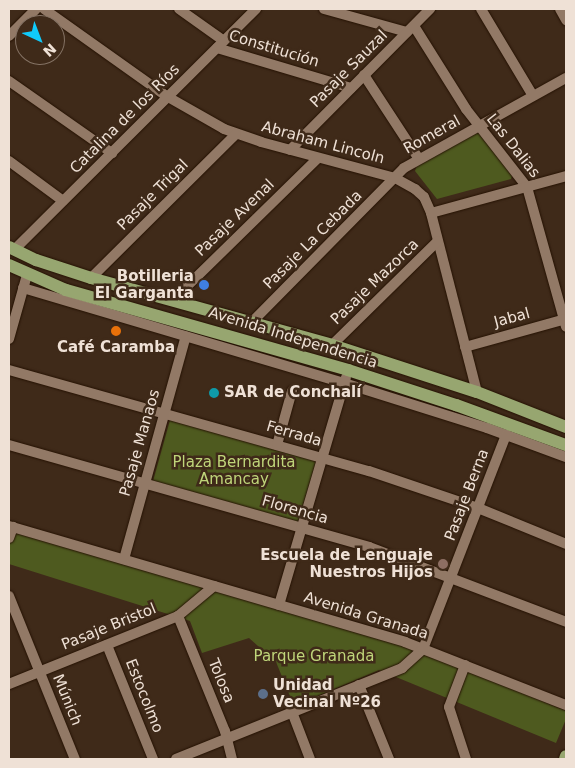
<!DOCTYPE html>
<html>
<head>
<meta charset="utf-8">
<style>
	body { margin:0 }
	#map { position:relative; width:575px; height:768px; overflow:hidden; background:#3f2a19; font-family:"DejaVu Sans",sans-serif }
	div>[style] { position:absolute }
	[style*='--x'] { left:calc(var(--x)*1px); top:calc(var(--y)*1px); width:calc(var(--w)*1px); rotate:calc(var(--a)*1deg) }
	.green>* { inset:0; background:#4e5a1f }
	.roads { filter:drop-shadow(0 0 1px #251203) drop-shadow(0 0 1px #251203) }
	.minor>* { height:10px; margin:-5px; padding:0 5px; transform-origin:5px; border-radius:5px; background:#927966 }
	.major>* { height:12px; margin:-6px; padding:0 6px; transform-origin:6px; border-radius:6px; background:#97a670 }
	.dots>* { width:14px; height:14px; translate:-50% -50%; box-sizing:border-box; border:2px solid #3f2a19; border-radius:50% }
	span { translate:-50% -50%; white-space:nowrap; text-align:center; line-height:1.15; -webkit-text-stroke:5px #3f2a19; paint-order:stroke }
	.street-label { font-size:15px; color:#efe1d6 }
	.poi-label { font-size:15px; color:#efe1d6; font-weight:700 }
	.right { translate:-100% -50%; text-align:right }
	.left { translate:0 -50%; text-align:left }
	.park-label { font-size:15px; color:#bfd57a }
	.frame { position:absolute; inset:0; border:10px solid #efe1d6; pointer-events:none }
	.north { position:absolute; left:15px; top:15px; width:50px; height:50px; box-sizing:border-box; background:#3f2a19; border:1px solid #857365; border-radius:50%; rotate:137deg; font-size:14px; font-weight:700; line-height:20px; text-align:center; color:#efe1d6 }
	.north::after { content:''; display:block; margin:auto; width:18px; height:22px; background:#10cafa; clip-path:polygon(50% 0,100% 100%,50% 72%,0 100%) }
</style>
</head>
<body>
<div id="map">
	<div class="green">
		<div style="clip-path:polygon(480px 131px,512px 176px,511px 179px,437px 199px,415px 171px,417px 165px)"></div>
		<div style="clip-path:polygon(170px 420px,316px 461px,298px 522px,153px 481px)"></div>
		<div style="clip-path:polygon(9px 531px,346px 627px,430px 655px,566px 711px,566px 719px,556px 743px,379px 670px,294px 706px,276px 662px,249px 638px,202px 653px,190px 621px,9px 564px)"></div>
	</div>
	<div class="roads">
		<div class="minor">
			<div style="--x:44;--y:9;--w:152;--a:35.4"></div>
			<div style="--x:168;--y:97;--w:64;--a:29.7"></div>
			<div style="--x:224;--y:129;--w:39;--a:19"></div>
			<div style="--x:261;--y:142;--w:139;--a:15"></div>
			<div style="--x:395;--y:178;--w:23;--a:29"></div>
			<div style="--x:415;--y:189;--w:12;--a:42"></div>
			<div style="--x:424;--y:197;--w:17;--a:66"></div>
			<div style="--x:431;--y:213;--w:185;--a:75.6"></div>
			<div style="--x:179;--y:9;--w:55;--a:35.4"></div>
			<div style="--x:324;--y:9;--w:86;--a:15.5"></div>
			<div style="--x:481;--y:9;--w:101;--a:59.1"></div>
			<div style="--x:560;--y:9;--w:13;--a:61"></div>
			<div style="--x:414;--y:26;--w:98;--a:57.9"></div>
			<div style="--x:466;--y:109;--w:99;--a:52"></div>
			<div style="--x:527;--y:187;--w:145;--a:74.4"></div>
			<div style="--x:9;--y:36;--w:38;--a:-45"></div>
			<div style="--x:217;--y:48;--w:140;--a:16.6"></div>
			<div style="--x:364;--y:75;--w:100;--a:56.8"></div>
			<div style="--x:9;--y:81;--w:126;--a:35"></div>
			<div style="--x:290;--y:150;--w:199;--a:-45.2"></div>
			<div style="--x:9;--y:161;--w:67;--a:36.5"></div>
			<div style="--x:431;--y:213;--w:140;--a:-15.3"></div>
			<div style="--x:14;--y:250;--w:342;--a:-44.9"></div>
			<div style="--x:91;--y:278;--w:204;--a:-44.8"></div>
			<div style="--x:23;--y:288;--w:335;--a:16.5"></div>
			<div style="--x:344;--y:383;--w:150;--a:17.5"></div>
			<div style="--x:487;--y:428;--w:84;--a:20.2"></div>
			<div style="--x:173;--y:300;--w:203;--a:-44.4"></div>
			<div style="--x:252;--y:322;--w:216;--a:-45.4"></div>
			<div style="--x:404;--y:168;--w:185;--a:-29.1"></div>
			<div style="--x:9;--y:339;--w:66;--a:-74.3"></div>
			<div style="--x:332;--y:345;--w:148;--a:-44.5"></div>
			<div style="--x:465;--y:347;--w:105;--a:-15.5"></div>
			<div style="--x:9;--y:370;--w:374;--a:15.7"></div>
			<div style="--x:369;--y:471;--w:115;--a:18.7"></div>
			<div style="--x:478;--y:508;--w:95;--a:22.2"></div>
			<div style="--x:9;--y:445;--w:374;--a:15.8"></div>
			<div style="--x:369;--y:547;--w:211;--a:20.8"></div>
			<div style="--x:277;--y:445;--w:56;--a:-74.5"></div>
			<div style="--x:9;--y:526;--w:413;--a:16.3"></div>
			<div style="--x:405;--y:642;--w:173;--a:21.4"></div>
			<div style="--x:9;--y:538;--w:12;--a:-70"></div>
			<div style="--x:124;--y:559;--w:231;--a:-74.5"></div>
			<div style="--x:9;--y:596;--w:176;--a:68"></div>
			<div style="--x:279;--y:605;--w:237;--a:-73.6"></div>
			<div style="--x:178;--y:616;--w:124;--a:67.8"></div>
			<div style="--x:225;--y:731;--w:29;--a:76"></div>
			<div style="--x:107;--y:645;--w:123;--a:68"></div>
			<div style="--x:465;--y:665;--w:45;--a:110.9"></div>
			<div style="--x:449;--y:707;--w:55;--a:71.9"></div>
			<div style="--x:9;--y:684;--w:182;--a:-21.9"></div>
			<div style="--x:178;--y:616;--w:47;--a:-39.8"></div>
			<div style="--x:359;--y:685;--w:80;--a:67.9"></div>
			<div style="--x:292;--y:712;--w:50;--a:69"></div>
			<div style="--x:176;--y:759;--w:244;--a:-21.9"></div>
			<div style="--x:402;--y:668;--w:28;--a:-42"></div>
			<div style="--x:423;--y:649;--w:230;--a:-68.8"></div>
		</div>
		<div class="major">
			<div style="--x:9;--y:247;--w:30;--a:26"></div>
			<div style="--x:36;--y:260;--w:58;--a:18.1"></div>
			<div style="--x:91;--y:278;--w:250;--a:15.5"></div>
			<div style="--x:332;--y:345;--w:152;--a:18"></div>
			<div style="--x:477;--y:392;--w:96;--a:21.5"></div>
			<div style="--x:9;--y:265;--w:62;--a:23.7"></div>
			<div style="--x:66;--y:290;--w:293;--a:15.8"></div>
			<div style="--x:348;--y:370;--w:114;--a:18"></div>
			<div style="--x:456;--y:405;--w:117;--a:20"></div>
			<div style="--x:565;--y:759;--w:3;--a:-72"></div>
		</div>
	</div>
	<div class="dots">
		<div style="left:204px;top:285px;background:#3f7fe0"></div>
		<div style="left:116px;top:331px;background:#e8710a"></div>
		<div style="left:214px;top:393px;background:#0f9aa8"></div>
		<div style="left:443px;top:564px;background:#8d6e63"></div>
		<div style="left:263px;top:694px;background:#5c6f8a"></div>
	</div>
	<div class="street-label">
		<span style="left:274px;top:49px;rotate:17deg">Constitución</span>
		<span style="left:349px;top:69px;rotate:-45deg">Pasaje Sauzal</span>
		<span style="left:125px;top:119px;rotate:-45deg">Catalina de los Ríos</span>
		<span style="left:432px;top:135px;rotate:-29deg">Romeral</span>
		<span style="left:323px;top:143px;rotate:15deg">Abraham Lincoln</span>
		<span style="left:513px;top:146px;rotate:52deg">Las Dalias</span>
		<span style="left:153px;top:195px;rotate:-45deg">Pasaje Trigal</span>
		<span style="left:235px;top:218px;rotate:-44deg">Pasaje Avenal</span>
		<span style="left:313px;top:240px;rotate:-45deg">Pasaje La Cebada</span>
		<span style="left:375px;top:282px;rotate:-44deg">Pasaje Mazorca</span>
		<span style="left:512px;top:318px;rotate:-15deg">Jabal</span>
		<span style="left:293px;top:338px;rotate:17deg">Avenida Independencia</span>
		<span style="left:294px;top:434px;rotate:16deg">Ferrada</span>
		<span style="left:140px;top:443px;rotate:-74deg">Pasaje Manaos</span>
		<span style="left:467px;top:495px;rotate:-69deg">Pasaje Berna</span>
		<span style="left:295px;top:510px;rotate:16deg">Florencia</span>
		<span style="left:366px;top:616px;rotate:17deg">Avenida Granada</span>
		<span style="left:109px;top:627px;rotate:-22deg">Pasaje Bristol</span>
		<span style="left:221px;top:681px;rotate:68deg">Tolosa</span>
		<span style="left:144px;top:696px;rotate:68deg">Estocolmo</span>
		<span style="left:67px;top:700px;rotate:68deg">Múnich</span>
	</div>
	<div class="poi-label">
		<span class="right" style="left:194px;top:285px">Botilleria<br>El Garganta</span>
		<span style="left:116px;top:348px">Café Caramba</span>
		<span class="left" style="left:224px;top:393px">SAR de Conchalí</span>
		<span class="right" style="left:433px;top:564px">Escuela de Lenguaje<br>Nuestros Hijos</span>
		<span class="left" style="left:273px;top:694px">Unidad<br>Vecinal Nº26</span>
	</div>
	<div class="park-label">
		<span style="left:234px;top:471px">Plaza Bernardita<br>Amancay</span>
		<span style="left:314px;top:657px">Parque Granada</span>
	</div>
	<div class="frame"></div>
	<div class="north">N</div>
</div>
</body>
</html>
